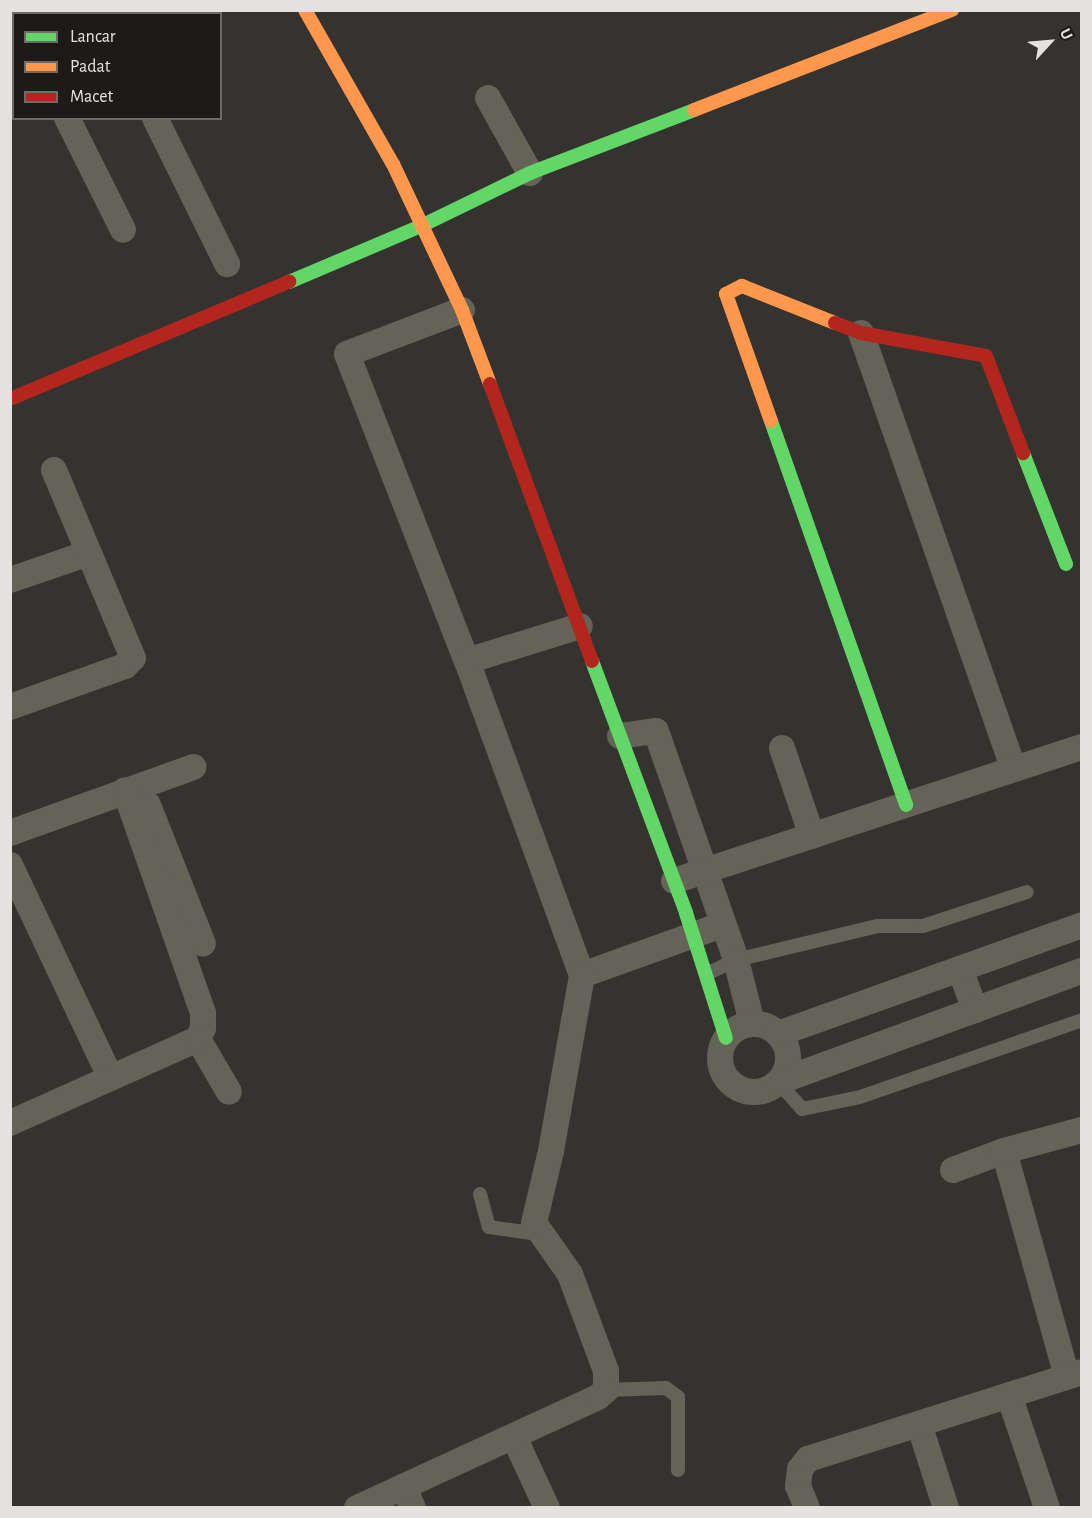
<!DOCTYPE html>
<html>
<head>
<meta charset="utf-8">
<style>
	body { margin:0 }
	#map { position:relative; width:1092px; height:1518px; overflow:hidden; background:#343330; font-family:"Alegreya Sans",sans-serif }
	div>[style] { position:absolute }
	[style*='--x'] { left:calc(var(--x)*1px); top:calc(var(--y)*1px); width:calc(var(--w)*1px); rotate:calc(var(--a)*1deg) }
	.lane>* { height:14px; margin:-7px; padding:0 7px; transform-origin:7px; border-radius:7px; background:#646357 }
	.street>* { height:26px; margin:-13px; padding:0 13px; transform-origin:13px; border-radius:13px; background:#646357 }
	.street>.ring { margin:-13px; padding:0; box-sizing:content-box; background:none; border:26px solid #646357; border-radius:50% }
	.fast>* { height:14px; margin:-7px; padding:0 7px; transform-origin:7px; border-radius:7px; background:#63d668 }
	.slow>* { height:14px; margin:-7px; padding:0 7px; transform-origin:7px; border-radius:7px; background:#ff974d }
	.jam>* { height:14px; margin:-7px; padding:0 7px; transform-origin:7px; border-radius:7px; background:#b3261e }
	span { translate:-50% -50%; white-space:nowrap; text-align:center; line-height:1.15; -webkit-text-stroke:5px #1c1b19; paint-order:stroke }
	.frame { position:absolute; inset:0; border:12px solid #e4e2df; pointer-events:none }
	.legend { position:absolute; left:12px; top:12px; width:210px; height:108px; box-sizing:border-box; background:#1c1b19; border:2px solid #6c6b68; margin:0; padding:8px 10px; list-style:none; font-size:18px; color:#e4e2df }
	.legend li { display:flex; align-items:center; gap:12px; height:30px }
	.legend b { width:30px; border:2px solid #6c6b68 }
	.north { position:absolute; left:1020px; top:12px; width:60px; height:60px; -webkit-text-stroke:4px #1c1b19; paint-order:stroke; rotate:64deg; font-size:16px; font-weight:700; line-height:24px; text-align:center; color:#e4e2df }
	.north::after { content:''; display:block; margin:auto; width:21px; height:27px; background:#e4e2df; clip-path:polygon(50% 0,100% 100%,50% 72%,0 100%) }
</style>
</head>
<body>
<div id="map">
	<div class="lane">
		<div style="--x:706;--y:974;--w:33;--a:-25"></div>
		<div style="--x:736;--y:960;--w:146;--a:-13.5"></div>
		<div style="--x:878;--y:926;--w:45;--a:0"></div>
		<div style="--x:923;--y:926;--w:109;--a:-18.1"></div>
		<div style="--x:778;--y:1082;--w:36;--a:48"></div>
		<div style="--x:802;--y:1109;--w:59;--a:-11.7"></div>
		<div style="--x:860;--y:1097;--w:235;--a:-19.1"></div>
		<div style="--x:480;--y:1194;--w:34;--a:75"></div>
		<div style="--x:489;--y:1227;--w:50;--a:8"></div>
		<div style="--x:606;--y:1390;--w:60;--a:-1.9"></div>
		<div style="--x:666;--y:1388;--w:15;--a:37"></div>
		<div style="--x:678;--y:1397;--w:73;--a:90"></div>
	</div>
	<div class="street">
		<div style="--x:12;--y:10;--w:4;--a:63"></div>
		<div style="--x:103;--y:10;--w:4;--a:76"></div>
		<div style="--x:488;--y:98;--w:86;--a:60.8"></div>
		<div style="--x:67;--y:118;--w:125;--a:63.4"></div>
		<div style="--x:155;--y:118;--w:163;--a:63.7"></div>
		<div style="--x:462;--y:310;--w:123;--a:159.1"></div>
		<div style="--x:347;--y:354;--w:330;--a:68.7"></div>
		<div style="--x:467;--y:661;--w:334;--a:69.9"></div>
		<div style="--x:582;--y:975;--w:149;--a:-19.7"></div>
		<div style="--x:861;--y:333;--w:462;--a:70.7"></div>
		<div style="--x:10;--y:580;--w:83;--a:-18.9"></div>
		<div style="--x:467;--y:661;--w:118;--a:-17.2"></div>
		<div style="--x:10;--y:707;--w:122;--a:-19.6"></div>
		<div style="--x:125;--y:666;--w:11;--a:-45"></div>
		<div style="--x:133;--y:658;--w:204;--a:-112.8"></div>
		<div style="--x:620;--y:736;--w:36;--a:-8"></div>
		<div style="--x:656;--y:731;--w:243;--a:70.7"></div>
		<div style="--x:736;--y:960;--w:65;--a:75.7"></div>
		<div style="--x:782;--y:748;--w:93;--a:71.2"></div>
		<div style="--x:148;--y:805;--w:149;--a:68.4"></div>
		<div style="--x:10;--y:833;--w:195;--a:-19.8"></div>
		<div style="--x:10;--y:865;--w:234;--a:64.7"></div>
		<div style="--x:674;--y:881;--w:429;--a:-18.2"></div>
		<div style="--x:960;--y:969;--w:44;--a:69.9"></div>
		<div class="ring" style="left:720px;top:1024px;width:42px;height:42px"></div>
		<div style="--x:778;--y:1034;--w:323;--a:-19.7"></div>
		<div style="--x:198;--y:1039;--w:61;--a:59.7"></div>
		<div style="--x:778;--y:1082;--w:324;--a:-20.1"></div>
		<div style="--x:10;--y:1123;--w:206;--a:-24.1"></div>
		<div style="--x:198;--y:1039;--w:12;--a:-66"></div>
		<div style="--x:203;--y:1028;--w:15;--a:-90"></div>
		<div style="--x:203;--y:1013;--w:236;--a:-109.3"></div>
		<div style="--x:1004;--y:1151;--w:234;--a:74.4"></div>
		<div style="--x:953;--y:1170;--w:54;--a:-20.4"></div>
		<div style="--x:1004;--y:1151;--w:81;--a:-15.1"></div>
		<div style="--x:1009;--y:1395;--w:119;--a:71.4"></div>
		<div style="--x:919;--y:1424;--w:88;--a:72.2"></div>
		<div style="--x:514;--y:1437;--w:78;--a:65.1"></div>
		<div style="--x:404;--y:1487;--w:23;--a:67"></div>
		<div style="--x:357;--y:1508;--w:265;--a:-24.7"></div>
		<div style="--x:598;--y:1397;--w:11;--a:-41"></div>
		<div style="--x:606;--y:1390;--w:19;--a:-90"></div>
		<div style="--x:606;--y:1371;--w:103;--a:-110.4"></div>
		<div style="--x:570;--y:1274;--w:62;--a:-125.2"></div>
		<div style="--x:534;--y:1223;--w:74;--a:-76.7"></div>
		<div style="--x:551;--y:1151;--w:179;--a:-80"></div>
		<div style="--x:807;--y:1508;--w:24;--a:-112"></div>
		<div style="--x:798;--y:1486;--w:17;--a:-83"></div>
		<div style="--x:800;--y:1469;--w:13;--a:-51"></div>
		<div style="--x:808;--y:1459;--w:287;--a:-17.6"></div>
	</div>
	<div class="fast">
		<div style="--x:289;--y:282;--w:143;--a:-23"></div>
		<div style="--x:421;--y:226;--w:121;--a:-25.9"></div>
		<div style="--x:530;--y:173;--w:176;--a:-21"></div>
		<div style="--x:771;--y:421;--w:407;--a:70.6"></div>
		<div style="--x:1023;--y:453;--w:119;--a:68.8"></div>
		<div style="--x:592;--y:661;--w:269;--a:69.5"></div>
		<div style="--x:686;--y:913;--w:131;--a:72.3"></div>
	</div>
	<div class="slow">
		<div style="--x:305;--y:10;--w:177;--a:60.3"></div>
		<div style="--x:393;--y:164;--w:161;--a:64.7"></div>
		<div style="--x:462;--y:310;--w:79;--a:69.3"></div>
		<div style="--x:694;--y:110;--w:277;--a:-21.2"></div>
		<div style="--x:771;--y:421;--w:135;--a:-109.5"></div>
		<div style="--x:726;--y:294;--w:18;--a:-27"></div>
		<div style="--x:742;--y:286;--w:100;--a:21.7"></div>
	</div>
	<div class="jam">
		<div style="--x:835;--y:323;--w:28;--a:21"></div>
		<div style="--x:861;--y:333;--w:127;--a:10.4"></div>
		<div style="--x:986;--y:356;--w:104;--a:69.1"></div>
		<div style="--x:490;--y:384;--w:295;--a:69.8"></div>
		<div style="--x:10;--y:399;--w:303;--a:-22.8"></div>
	</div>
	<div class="frame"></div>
	<ul class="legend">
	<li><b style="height:8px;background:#63d668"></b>Lancar</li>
	<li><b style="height:8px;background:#ff974d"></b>Padat</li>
	<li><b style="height:8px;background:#b3261e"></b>Macet</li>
	</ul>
	<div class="north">U</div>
</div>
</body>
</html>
